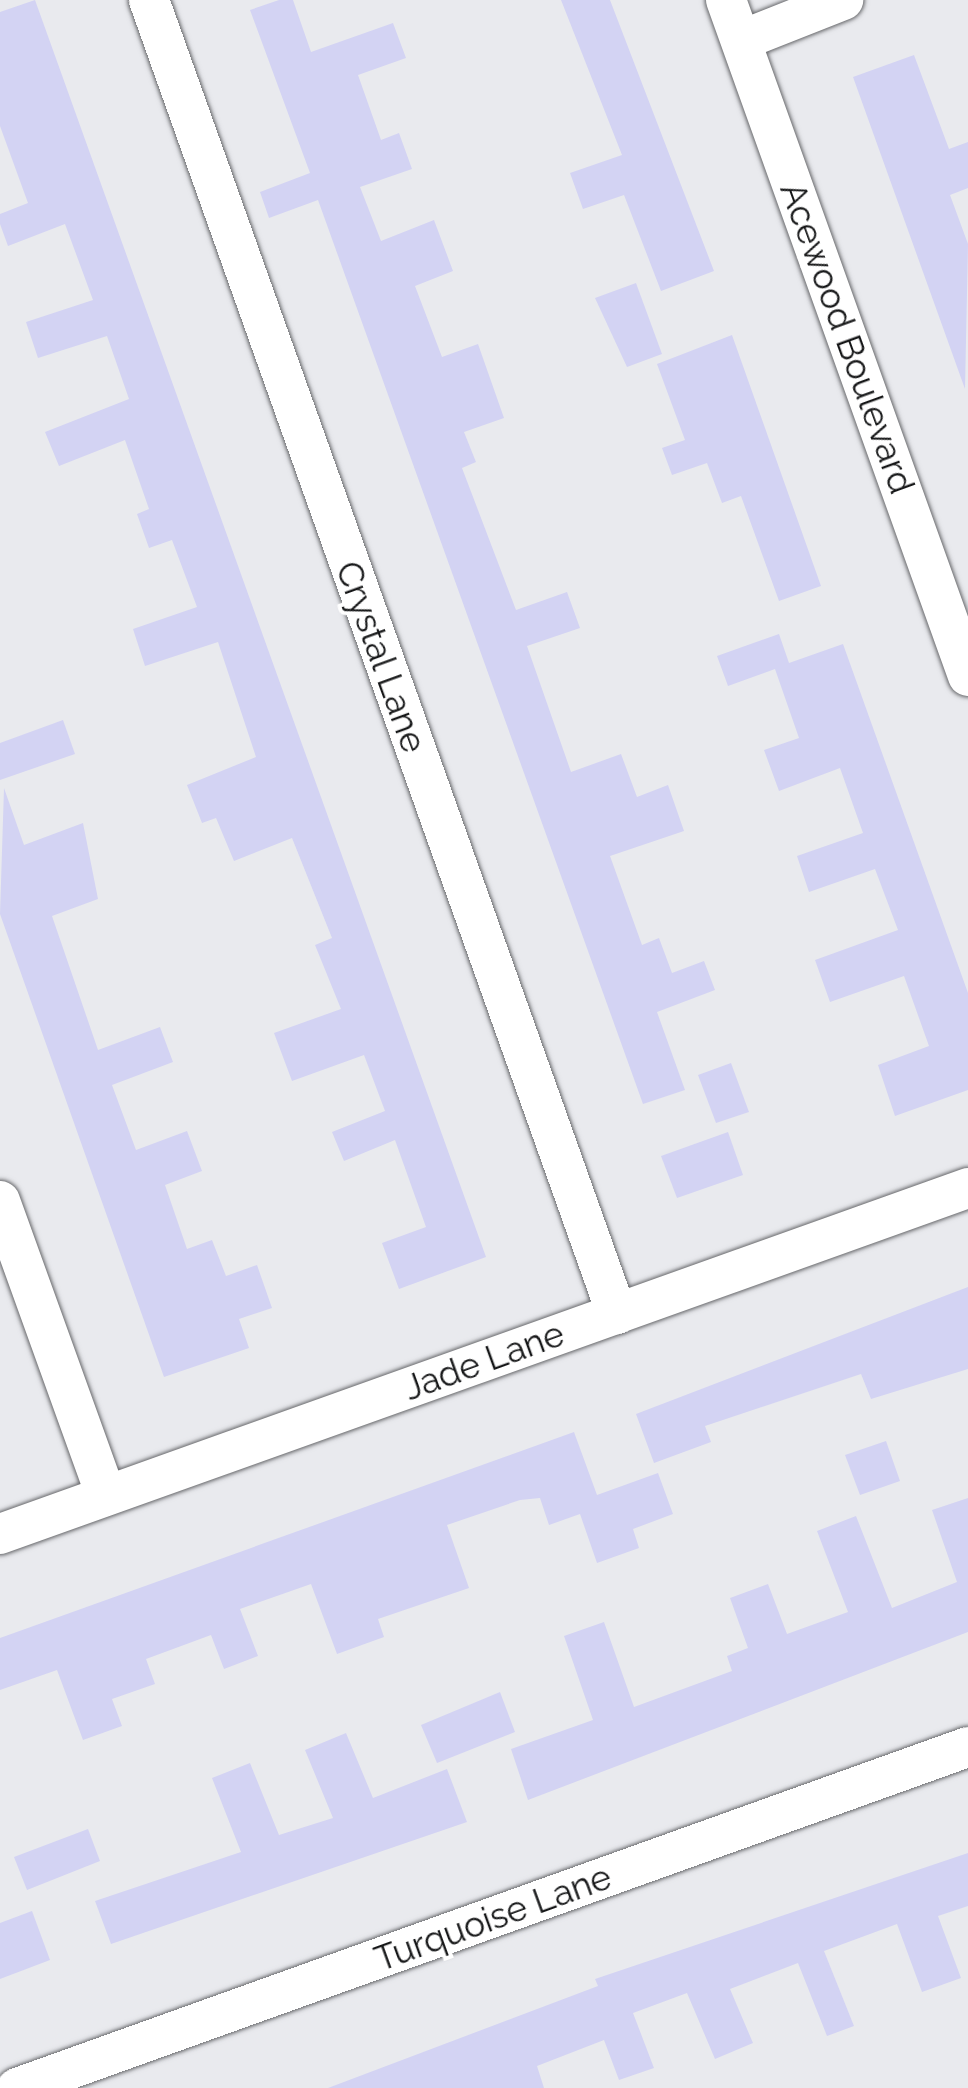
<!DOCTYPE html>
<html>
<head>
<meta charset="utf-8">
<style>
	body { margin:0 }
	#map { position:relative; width:968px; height:2088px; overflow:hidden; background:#e9eaee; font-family:Raleway,sans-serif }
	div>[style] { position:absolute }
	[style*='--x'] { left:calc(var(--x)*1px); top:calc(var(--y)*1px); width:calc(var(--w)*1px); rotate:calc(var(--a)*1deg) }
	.building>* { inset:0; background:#d3d3f3 }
	.roads { filter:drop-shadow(0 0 2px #67686b) drop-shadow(0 0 2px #67686b) }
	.minor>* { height:40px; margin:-20px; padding:0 20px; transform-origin:20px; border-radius:20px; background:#fff }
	span { translate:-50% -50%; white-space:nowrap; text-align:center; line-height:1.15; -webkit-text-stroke:8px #fff; paint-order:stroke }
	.street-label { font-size:35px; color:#161718 }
</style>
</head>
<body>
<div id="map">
	<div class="building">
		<div style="clip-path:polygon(35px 0,486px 1257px,399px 1289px,382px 1243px,426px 1227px,395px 1140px,344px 1161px,332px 1132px,385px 1111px,364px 1055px,292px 1081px,274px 1033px,341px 1009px,315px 945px,332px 938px,292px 838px,234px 861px,216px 818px,202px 823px,187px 785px,256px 757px,218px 642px,145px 666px,133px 629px,197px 607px,172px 540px,149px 548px,137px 514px,149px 509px,125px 440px,59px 466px,45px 432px,129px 399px,107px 336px,38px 358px,26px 322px,93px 300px,65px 224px,8px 246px,0 224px,0 214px,28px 203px,0 126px,0 12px)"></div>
		<div style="clip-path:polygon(279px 0,293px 0,311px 52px,393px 23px,406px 58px,358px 75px,381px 140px,399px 133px,412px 169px,360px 187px,381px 241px,434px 220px,453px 271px,415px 286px,442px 357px,478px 344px,504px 418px,464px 432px,476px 462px,462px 468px,516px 610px,567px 592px,580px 628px,527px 646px,571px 772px,621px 754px,637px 797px,668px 785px,684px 831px,610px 856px,642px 945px,659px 938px,672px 973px,704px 961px,715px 990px,657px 1012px,685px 1090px,643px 1104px,318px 200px,269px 218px,260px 192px,310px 173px,250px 10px)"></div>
		<div style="clip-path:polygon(561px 0,610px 0,714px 271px,661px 291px,624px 195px,583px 209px,570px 173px,622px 155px)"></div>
		<div style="clip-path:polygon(914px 55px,949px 149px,968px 142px,968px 188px,950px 195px,968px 244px,965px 389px,853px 77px)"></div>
		<div style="clip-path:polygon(636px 283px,662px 354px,627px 367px,595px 298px)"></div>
		<div style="clip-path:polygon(732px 335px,821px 586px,779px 601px,741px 496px,722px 503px,707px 463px,672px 475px,662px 448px,685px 440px,657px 364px)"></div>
		<div style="clip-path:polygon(779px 634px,789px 663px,843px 644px,968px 993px,968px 1090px,895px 1116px,878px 1065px,929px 1046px,904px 976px,830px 1002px,815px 960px,898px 930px,875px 869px,809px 892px,797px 856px,863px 833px,840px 768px,779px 791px,764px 750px,799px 738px,775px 669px,728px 686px,717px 656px)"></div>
		<div style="clip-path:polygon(63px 720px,75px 754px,0 780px,0 743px)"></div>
		<div style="clip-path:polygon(4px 788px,24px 845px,83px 823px,98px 899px,52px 916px,98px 1050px,160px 1027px,173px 1062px,112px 1085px,136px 1150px,187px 1131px,202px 1171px,165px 1185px,187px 1249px,212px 1240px,226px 1276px,257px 1265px,272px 1308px,239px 1319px,249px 1348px,164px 1377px,0 914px)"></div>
		<div style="clip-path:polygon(731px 1063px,749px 1112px,716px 1123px,698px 1075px)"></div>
		<div style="clip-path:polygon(728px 1132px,743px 1175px,677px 1198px,661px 1156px)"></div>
		<div style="clip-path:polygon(968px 1287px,968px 1369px,871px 1399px,861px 1374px,705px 1426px,711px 1442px,654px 1463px,636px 1414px)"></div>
		<div style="clip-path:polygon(574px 1432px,597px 1495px,658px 1473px,673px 1514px,633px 1529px,639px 1548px,597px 1563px,580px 1514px,549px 1525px,540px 1498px,520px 1500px,447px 1525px,469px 1588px,378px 1619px,384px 1637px,337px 1654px,311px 1584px,240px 1609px,258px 1656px,224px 1669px,211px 1635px,146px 1659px,155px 1684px,112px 1699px,122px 1726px,83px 1740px,57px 1670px,0 1690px,0 1638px)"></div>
		<div style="clip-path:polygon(886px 1441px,900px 1481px,860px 1495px,845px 1455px)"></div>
		<div style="clip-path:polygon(968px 1498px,968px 1632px,528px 1800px,511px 1749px,593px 1720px,564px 1636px,604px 1622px,634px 1707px,732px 1671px,727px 1656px,748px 1648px,730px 1598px,768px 1584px,787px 1634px,848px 1612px,817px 1531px,856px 1516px,892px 1608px,957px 1582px,932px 1510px)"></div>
		<div style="clip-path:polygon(500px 1692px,515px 1732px,437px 1763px,421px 1725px)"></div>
		<div style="clip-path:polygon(346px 1733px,373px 1798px,447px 1769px,467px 1822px,111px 1944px,95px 1901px,241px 1852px,212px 1778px,250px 1763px,279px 1835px,333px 1818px,305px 1750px)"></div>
		<div style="clip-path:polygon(88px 1829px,100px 1861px,27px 1890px,14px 1857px)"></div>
		<div style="clip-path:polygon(968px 1853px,968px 1906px,938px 1916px,961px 1978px,922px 1992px,897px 1924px,824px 1951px,854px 2026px,827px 2036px,798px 1963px,730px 1989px,753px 2043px,715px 2059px,687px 1993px,633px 2013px,654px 2068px,619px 2080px,604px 2040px,537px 2066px,544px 2088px,328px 2088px,598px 1986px,595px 1979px)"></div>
		<div style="clip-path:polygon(32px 1911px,50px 1960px,0 1979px,0 1923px)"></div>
	</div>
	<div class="roads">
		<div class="minor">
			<div style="--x:149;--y:0;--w:1395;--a:70.4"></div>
			<div style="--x:726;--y:0;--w:718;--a:70.3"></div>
			<div style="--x:742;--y:40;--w:109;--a:-21.6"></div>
			<div style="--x:0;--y:1201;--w:313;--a:70.2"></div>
			<div style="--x:0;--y:1534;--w:1028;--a:-19.67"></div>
			<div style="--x:17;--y:2088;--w:1010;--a:-19.73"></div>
		</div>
	</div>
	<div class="street-label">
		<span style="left:847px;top:338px;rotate:70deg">Acewood Boulevard</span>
		<span style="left:381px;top:657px;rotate:70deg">Crystal Lane</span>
		<span style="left:484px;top:1361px;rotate:-20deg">Jade Lane</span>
		<span style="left:493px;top:1918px;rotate:-20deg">Turquoise Lane</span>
	</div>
</div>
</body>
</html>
